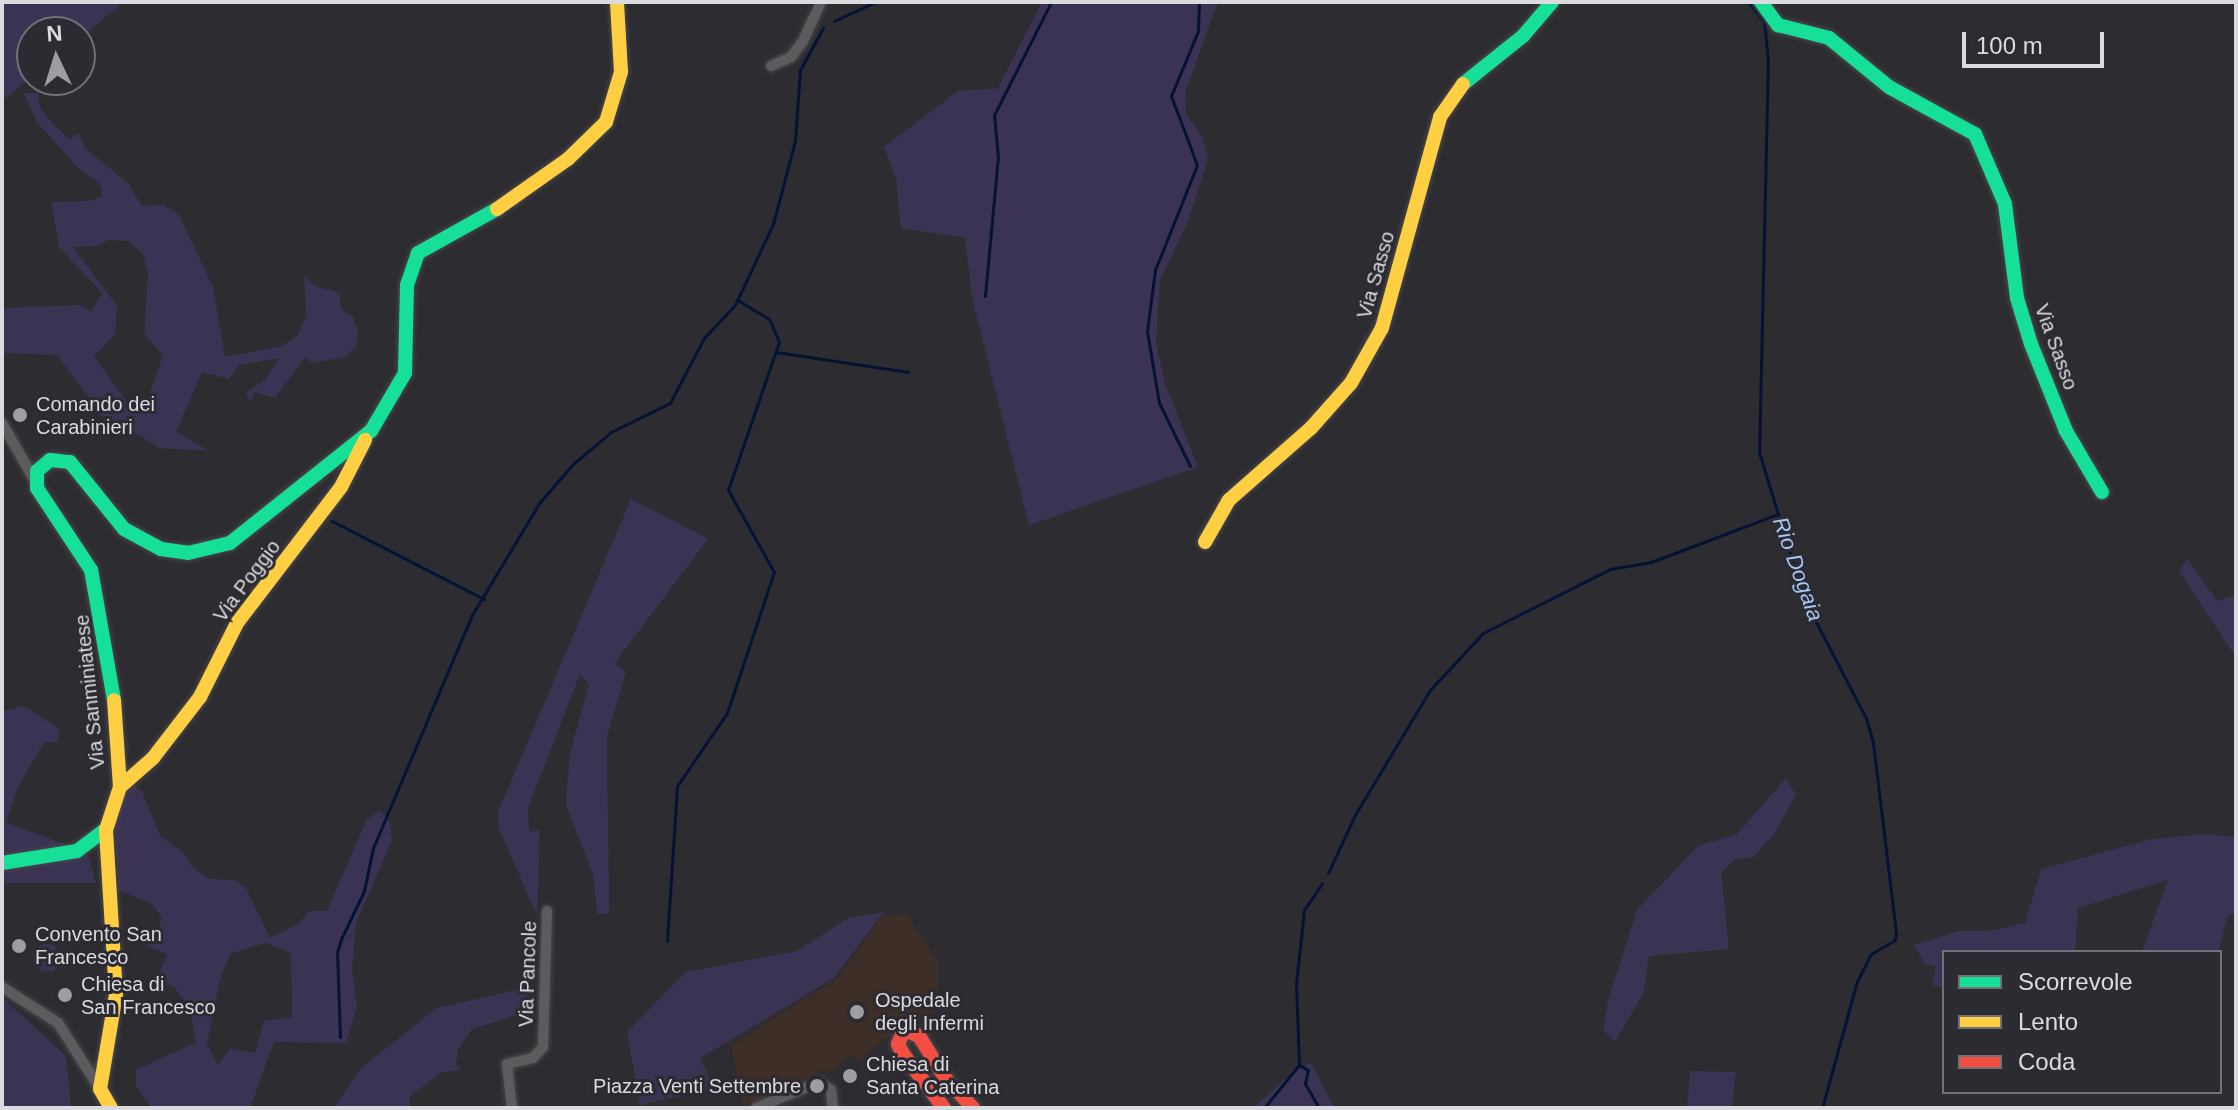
<!DOCTYPE html>
<html>
<head>
<meta charset="utf-8">
<style>
	body { margin:0 }
	#map { position:relative; width:2238px; height:1110px; overflow:hidden; background:#2d2c31; font-family:Helvetica,sans-serif }
	div>[style] { position:absolute }
	[style*='--x'] { left:calc(var(--x)*1px); top:calc(var(--y)*1px); width:calc(var(--w)*1px); rotate:calc(var(--a)*1deg) }
	.medical>* { inset:0; background:#3d2e27 }
	.green>* { inset:0; background:#3a3353 }
	.round { border-radius:50% }
	.stream>* { height:3px; margin:-1.5px; padding:0 1.5px; transform-origin:1.5px; border-radius:1.5px; background:#041335 }
	.roads { filter:drop-shadow(0 0 2px #49484c) drop-shadow(0 0 2px #49484c) }
	.street>* { height:10px; margin:-5px; padding:0 5px; transform-origin:5px; border-radius:5px; background:#5c5c5f }
	.fast>* { height:14px; margin:-7px; padding:0 7px; transform-origin:7px; border-radius:7px; background:#16e098 }
	.slow>* { height:14px; margin:-7px; padding:0 7px; transform-origin:7px; border-radius:7px; background:#ffcf43 }
	.jam>* { height:14px; margin:-7px; padding:0 7px; transform-origin:7px; border-radius:7px; background:#f24e42 }
	.dots>* { width:22px; height:22px; translate:-50% -50%; box-sizing:border-box; border:4px solid #2c2b32; border-radius:50% }
	span { translate:-50% -50%; white-space:nowrap; text-align:center; line-height:1.15; -webkit-text-stroke:6px #2c2b32; paint-order:stroke }
	.street-label { font-size:20px; color:#dbdadf }
	.poi-label { font-size:20px; color:#dbdadf }
	.left { translate:0 -50%; text-align:left }
	.right { translate:-100% -50%; text-align:right }
	.water-label { font-size:22px; color:#a5c7f7; font-style:italic }
	.frame { position:absolute; inset:0; border:4px solid #dbdadf; pointer-events:none }
	.legend { position:absolute; left:1942px; top:950px; width:280px; height:144px; box-sizing:border-box; background:#2c2b32; border:2px solid #727177; margin:0; padding:10px 14px; list-style:none; font-size:24px; color:#dbdadf }
	.legend li { display:flex; align-items:center; gap:16px; height:40px }
	.legend b { width:40px; border:2px solid #727177 }
	.north { position:absolute; left:16px; top:16px; width:80px; height:80px; box-sizing:border-box; background:#2c2b32; border:2px solid #727177; border-radius:50%; rotate:356deg; font-size:22px; font-weight:700; line-height:32px; text-align:center; color:#dbdadf }
	.north::after { content:''; display:block; margin:auto; width:28px; height:36px; background:#9e9da2; clip-path:polygon(50% 0,100% 100%,50% 72%,0 100%) }
	.scale { position:absolute; left:1962px; top:32px; width:142px; height:36px; box-sizing:border-box; border:4px solid #dbdadf; border-top:0; padding-left:10px; font-size:24px; line-height:28px; white-space:nowrap; color:#dbdadf; -webkit-text-stroke:6px #2c2b32; paint-order:stroke }
</style>
</head>
<body>
<div id="map">
	<div class="medical">
		<div style="clip-path:polygon(906px 914px,939px 963px,937px 1010px,882px 1041px,860px 1060px,851px 1054px,828px 1074px,824px 1070px,744px 1107px,731px 1046px,839px 977px,882px 917px)"></div>
	</div>
	<div class="green">
		<div style="clip-path:polygon(2px 2px,124px 2px,80px 38px,80px 32px,32px 32px,32px 77px,2px 101px)"></div>
		<div style="clip-path:polygon(1042px 2px,1218px 2px,1185px 93px,1186px 114px,1202px 136px,1208px 159px,1188px 221px,1160px 280px,1156px 342px,1165px 383px,1198px 467px,1029px 525px,972px 298px,965px 238px,901px 228px,896px 179px,884px 147px,958px 91px,998px 88px)"></div>
		<div style="clip-path:polygon(evenodd,24px 93px,38px 93px,40px 108px,54px 125px,69px 139px,78px 133px,85px 148px,128px 183px,142px 206px,163px 205px,179px 215px,213px 287px,225px 357px,283px 346px,298px 335px,306px 315px,304px 276px,315px 286px,339px 293px,341px 309px,353px 317px,358px 331px,356px 346px,345px 357px,312px 363px,305px 357px,275px 398px,255px 392px,250px 402px,246px 393px,266px 379px,279px 358px,239px 365px,229px 379px,202px 372px,176px 432px,209px 451px,159px 448px,138px 434px,126px 435px,92px 409px,91px 400px,57px 355px,2px 353px,4px 308px,80px 305px,92px 312px,102px 293px,59px 247px,51px 202px,90px 201px,102px 196px,100px 183px,80px 170px,36px 121px,24px 93px,108px 240px,129px 241px,143px 254px,148px 273px,144px 333px,163px 356px,144px 409px,131px 408px,94px 356px,115px 334px,117px 306px,73px 247px,98px 246px,108px 240px)"></div>
		<div style="clip-path:polygon(631px 499px,708px 539px,614px 664px,626px 672px,607px 735px,609px 914px,597px 914px,593px 874px,566px 805px,569px 758px,589px 684px,580px 674px,528px 808px,529px 832px,540px 830px,537px 916px,499px 828px,498px 812px)"></div>
		<div style="clip-path:polygon(2187px 559px,2217px 601px,2236px 595px,2236px 658px,2179px 571px)"></div>
		<div style="clip-path:polygon(24px 706px,60px 729px,57px 742px,44px 742px,17px 789px,6px 823px,87px 852px,96px 883px,2px 883px,2px 711px)"></div>
		<div style="clip-path:polygon(1786px 778px,1796px 795px,1773px 835px,1752px 858px,1735px 859px,1721px 873px,1729px 949px,1649px 956px,1644px 992px,1615px 1042px,1603px 1030px,1607px 1004px,1637px 910px,1698px 846px,1737px 834px)"></div>
		<div style="clip-path:polygon(evenodd,133px 783px,143px 793px,160px 836px,186px 855px,192px 867px,209px 879px,235px 880px,246px 888px,270px 938px,298px 924px,309px 911px,327px 911px,367px 819px,380px 811px,390px 823px,392px 840px,356px 923px,352px 970px,357px 1007px,346px 1043px,274px 1042px,250px 1108px,152px 1108px,136px 1086px,136px 1070px,196px 1042px,189px 1006px,173px 986px,156px 982px,167px 954px,147px 946px,151px 928px,157px 930px,162px 918px,152px 904px,118px 890px,115px 826px,121px 800px,133px 783px,265px 943px,291px 953px,292px 1017px,264px 1021px,255px 1053px,230px 1049px,218px 1065px,207px 1044px,220px 979px,230px 954px,265px 943px)"></div>
		<div style="clip-path:polygon(2203px 834px,2236px 837px,2236px 914px,2228px 915px,2218px 952px,2142px 952px,2168px 880px,2078px 908px,2075px 952px,1944px 952px,1944px 988px,1932px 985px,1936px 967px,1924px 963px,1914px 945px,1958px 931px,1990px 931px,2025px 923px,2041px 869px,2152px 839px)"></div>
		<div style="clip-path:polygon(884px 912px,834px 978px,700px 1058px,714px 1088px,640px 1105px,627px 1032px,686px 972px,797px 951px,848px 918px)"></div>
		<div class="round" style="left:33px;top:944px;width:28px;height:28px"></div>
		<div style="clip-path:polygon(517px 990px,532px 998px,536px 1024px,530px 1011px,472px 1029px,458px 1049px,456px 1065px,461px 1069px,441px 1073px,414px 1093px,409px 1098px,411px 1108px,334px 1108px,361px 1068px,437px 1008px)"></div>
		<div style="clip-path:polygon(2px 997px,66px 1056px,71px 1108px,2px 1108px)"></div>
		<div style="clip-path:polygon(1310px 1062px,1335px 1108px,1253px 1108px,1283px 1081px)"></div>
		<div style="clip-path:polygon(1690px 1071px,1736px 1072px,1732px 1108px,1687px 1108px)"></div>
	</div>
	<div class="stream">
		<div style="--x:1748;--y:2;--w:26;--a:51"></div>
		<div style="--x:1764;--y:22;--w:36;--a:84"></div>
		<div style="--x:1768;--y:58;--w:394;--a:91.3"></div>
		<div style="--x:1759;--y:452;--w:154;--a:73"></div>
		<div style="--x:1804;--y:599;--w:134;--a:62.5"></div>
		<div style="--x:1866;--y:718;--w:26;--a:74"></div>
		<div style="--x:1873;--y:743;--w:190;--a:83.1"></div>
		<div style="--x:1896;--y:932;--w:8;--a:97"></div>
		<div style="--x:1895;--y:940;--w:28;--a:150"></div>
		<div style="--x:1871;--y:954;--w:30;--a:117"></div>
		<div style="--x:1857;--y:981;--w:132;--a:105.4"></div>
		<div style="--x:809;--y:17;--w:16;--a:-75"></div>
		<div style="--x:834;--y:21;--w:45;--a:-24.9"></div>
		<div style="--x:985;--y:296;--w:140;--a:-84.7"></div>
		<div style="--x:998;--y:157;--w:42;--a:-95.4"></div>
		<div style="--x:994;--y:115;--w:127;--a:-63.2"></div>
		<div style="--x:776;--y:352;--w:134;--a:8.6"></div>
		<div style="--x:1190;--y:466;--w:70;--a:-116.2"></div>
		<div style="--x:1159;--y:403;--w:73;--a:-99.5"></div>
		<div style="--x:1147;--y:331;--w:62;--a:-82.5"></div>
		<div style="--x:1155;--y:270;--w:113;--a:-68.2"></div>
		<div style="--x:1197;--y:165;--w:74;--a:-110.6"></div>
		<div style="--x:1171;--y:96;--w:70;--a:-67.4"></div>
		<div style="--x:1198;--y:31;--w:29;--a:-88"></div>
		<div style="--x:332;--y:521;--w:171;--a:27.2"></div>
		<div style="--x:1328;--y:873;--w:66;--a:-65"></div>
		<div style="--x:1356;--y:813;--w:144;--a:-59"></div>
		<div style="--x:1430;--y:690;--w:78;--a:-47.1"></div>
		<div style="--x:1483;--y:633;--w:142;--a:-26.7"></div>
		<div style="--x:1610;--y:569;--w:42;--a:-9.7"></div>
		<div style="--x:1651;--y:562;--w:136;--a:-20.7"></div>
		<div style="--x:667;--y:941;--w:155;--a:-86.3"></div>
		<div style="--x:677;--y:786;--w:88;--a:-55.6"></div>
		<div style="--x:727;--y:713;--w:149;--a:-71.6"></div>
		<div style="--x:774;--y:572;--w:94;--a:-119.3"></div>
		<div style="--x:728;--y:490;--w:157;--a:-71"></div>
		<div style="--x:779;--y:342;--w:25;--a:-113"></div>
		<div style="--x:769;--y:319;--w:37;--a:-149"></div>
		<div style="--x:340;--y:1037;--w:85;--a:-92"></div>
		<div style="--x:337;--y:952;--w:16;--a:-72"></div>
		<div style="--x:342;--y:937;--w:51;--a:-64.4"></div>
		<div style="--x:364;--y:891;--w:44;--a:-78.2"></div>
		<div style="--x:373;--y:848;--w:253;--a:-67"></div>
		<div style="--x:472;--y:615;--w:132;--a:-59"></div>
		<div style="--x:540;--y:502;--w:50;--a:-49"></div>
		<div style="--x:573;--y:464;--w:50;--a:-40.1"></div>
		<div style="--x:611;--y:432;--w:66;--a:-26.2"></div>
		<div style="--x:670;--y:403;--w:73;--a:-62.4"></div>
		<div style="--x:704;--y:338;--w:45;--a:-46.8"></div>
		<div style="--x:735;--y:305;--w:89;--a:-64.9"></div>
		<div style="--x:773;--y:224;--w:86;--a:-75.2"></div>
		<div style="--x:795;--y:141;--w:71;--a:-86"></div>
		<div style="--x:800;--y:70;--w:48;--a:-61.3"></div>
		<div style="--x:1264;--y:1108;--w:55;--a:-50.9"></div>
		<div style="--x:1319;--y:1108;--w:28;--a:-120"></div>
		<div style="--x:1305;--y:1084;--w:14;--a:-78"></div>
		<div style="--x:1308;--y:1070;--w:10;--a:-151"></div>
		<div style="--x:1299;--y:1065;--w:81;--a:-92.1"></div>
		<div style="--x:1296;--y:984;--w:74;--a:-83.8"></div>
		<div style="--x:1304;--y:910;--w:32;--a:-56"></div>
	</div>
	<div class="roads">
		<div class="street">
			<div style="--x:771;--y:66;--w:22;--a:-24"></div>
			<div style="--x:791;--y:57;--w:20;--a:-53"></div>
			<div style="--x:803;--y:41;--w:43;--a:-65.2"></div>
			<div style="--x:2;--y:423;--w:64;--a:60.3"></div>
			<div style="--x:2;--y:987;--w:67;--a:32.7"></div>
			<div style="--x:58;--y:1023;--w:78;--a:57.5"></div>
			<div style="--x:512;--y:1108;--w:44;--a:-96.5"></div>
			<div style="--x:507;--y:1064;--w:27;--a:-13"></div>
			<div style="--x:533;--y:1058;--w:15;--a:-48"></div>
			<div style="--x:543;--y:1047;--w:136;--a:-88.3"></div>
			<div style="--x:756;--y:1108;--w:68;--a:-22.4"></div>
			<div style="--x:819;--y:1082;--w:14;--a:34"></div>
			<div style="--x:831;--y:1090;--w:18;--a:84"></div>
		</div>
		<div class="fast">
			<div style="--x:1761;--y:2;--w:29;--a:54"></div>
			<div style="--x:1778;--y:25;--w:53;--a:14.3"></div>
			<div style="--x:1829;--y:38;--w:77;--a:39.2"></div>
			<div style="--x:1889;--y:87;--w:98;--a:28.7"></div>
			<div style="--x:1975;--y:134;--w:76;--a:66.8"></div>
			<div style="--x:2005;--y:204;--w:95;--a:82.7"></div>
			<div style="--x:2017;--y:298;--w:48;--a:73.1"></div>
			<div style="--x:2031;--y:344;--w:94;--a:68.1"></div>
			<div style="--x:2066;--y:431;--w:71;--a:59.5"></div>
			<div style="--x:1463;--y:84;--w:77;--a:-38.7"></div>
			<div style="--x:1523;--y:36;--w:45;--a:-49.5"></div>
			<div style="--x:114;--y:700;--w:132;--a:-100"></div>
			<div style="--x:91;--y:570;--w:98;--a:-123.4"></div>
			<div style="--x:37;--y:488;--w:17;--a:-90"></div>
			<div style="--x:37;--y:471;--w:17;--a:-40"></div>
			<div style="--x:50;--y:460;--w:20;--a:6"></div>
			<div style="--x:70;--y:462;--w:86;--a:51.1"></div>
			<div style="--x:124;--y:529;--w:42;--a:28.4"></div>
			<div style="--x:161;--y:549;--w:27;--a:8"></div>
			<div style="--x:188;--y:553;--w:43;--a:-13.4"></div>
			<div style="--x:230;--y:543;--w:180;--a:-38.5"></div>
			<div style="--x:371;--y:431;--w:67;--a:-59.6"></div>
			<div style="--x:405;--y:373;--w:88;--a:-88.7"></div>
			<div style="--x:407;--y:285;--w:34;--a:-71"></div>
			<div style="--x:418;--y:253;--w:90;--a:-29.1"></div>
			<div style="--x:2;--y:863;--w:76;--a:-9.1"></div>
			<div style="--x:77;--y:851;--w:35;--a:-37"></div>
		</div>
		<div class="slow">
			<div style="--x:497;--y:209;--w:87;--a:-35.2"></div>
			<div style="--x:568;--y:159;--w:53;--a:-44.2"></div>
			<div style="--x:606;--y:122;--w:52;--a:-73.3"></div>
			<div style="--x:621;--y:72;--w:70;--a:-93.3"></div>
			<div style="--x:1205;--y:542;--w:48;--a:-60.3"></div>
			<div style="--x:1229;--y:500;--w:109;--a:-41.3"></div>
			<div style="--x:1311;--y:428;--w:60;--a:-48.4"></div>
			<div style="--x:1351;--y:383;--w:63;--a:-60.6"></div>
			<div style="--x:1382;--y:328;--w:219;--a:-74.6"></div>
			<div style="--x:1440;--y:117;--w:40;--a:-55.1"></div>
			<div style="--x:120;--y:787;--w:44;--a:-41.3"></div>
			<div style="--x:153;--y:758;--w:77;--a:-52.4"></div>
			<div style="--x:200;--y:697;--w:83;--a:-63.4"></div>
			<div style="--x:237;--y:623;--w:171;--a:-52.6"></div>
			<div style="--x:341;--y:487;--w:53;--a:-62.9"></div>
			<div style="--x:111;--y:1108;--w:22;--a:-120"></div>
			<div style="--x:100;--y:1089;--w:96;--a:-80.4"></div>
			<div style="--x:116;--y:994;--w:164;--a:-93.5"></div>
			<div style="--x:106;--y:830;--w:45;--a:-72"></div>
			<div style="--x:120;--y:787;--w:87;--a:-93.9"></div>
		</div>
		<div class="jam">
			<div style="--x:944;--y:1108;--w:68;--a:-127.2"></div>
			<div style="--x:903;--y:1054;--w:11;--a:-117"></div>
			<div style="--x:898;--y:1044;--w:15;--a:-67"></div>
			<div style="--x:904;--y:1030;--w:16;--a:22"></div>
			<div style="--x:919;--y:1036;--w:51;--a:57.9"></div>
			<div style="--x:946;--y:1079;--w:40;--a:47"></div>
		</div>
	</div>
	<div class="dots">
		<div style="left:20px;top:415px;background:#9e9da2"></div>
		<div style="left:19px;top:946px;background:#9e9da2"></div>
		<div style="left:65px;top:995px;background:#9e9da2"></div>
		<div style="left:857px;top:1012px;background:#9e9da2"></div>
		<div style="left:850px;top:1076px;background:#9e9da2"></div>
		<div style="left:817px;top:1086px;background:#9e9da2"></div>
	</div>
	<div class="street-label">
		<span style="left:1376px;top:275px;rotate:-74deg">Via Sasso</span>
		<span style="left:2056px;top:347px;rotate:70deg">Via Sasso</span>
		<span style="left:247px;top:581px;rotate:-53deg">Via Poggio</span>
		<span style="left:90px;top:692px;rotate:-96deg">Via Sanminiatese</span>
		<span style="left:528px;top:974px;rotate:-88deg">Via Pancole</span>
	</div>
	<div class="poi-label">
		<span class="left" style="left:36px;top:416px">Comando dei<br>Carabinieri</span>
		<span class="left" style="left:35px;top:946px">Convento San<br>Francesco</span>
		<span class="left" style="left:81px;top:996px">Chiesa di<br>San Francesco</span>
		<span class="left" style="left:875px;top:1012px">Ospedale<br>degli Infermi</span>
		<span class="left" style="left:866px;top:1076px">Chiesa di<br>Santa Caterina</span>
		<span class="right" style="left:801px;top:1086px">Piazza Venti Settembre</span>
	</div>
	<div class="water-label">
		<span style="left:1798px;top:569px;rotate:70deg">Rio Dogaia</span>
	</div>
	<div class="frame"></div>
	<ul class="legend">
	<li><b style="height:10px;background:#16e098"></b>Scorrevole</li>
	<li><b style="height:10px;background:#ffcf43"></b>Lento</li>
	<li><b style="height:10px;background:#f24e42"></b>Coda</li>
	</ul>
	<div class="north">N</div>
	<div class="scale">100 m</div>
</div>
</body>
</html>
